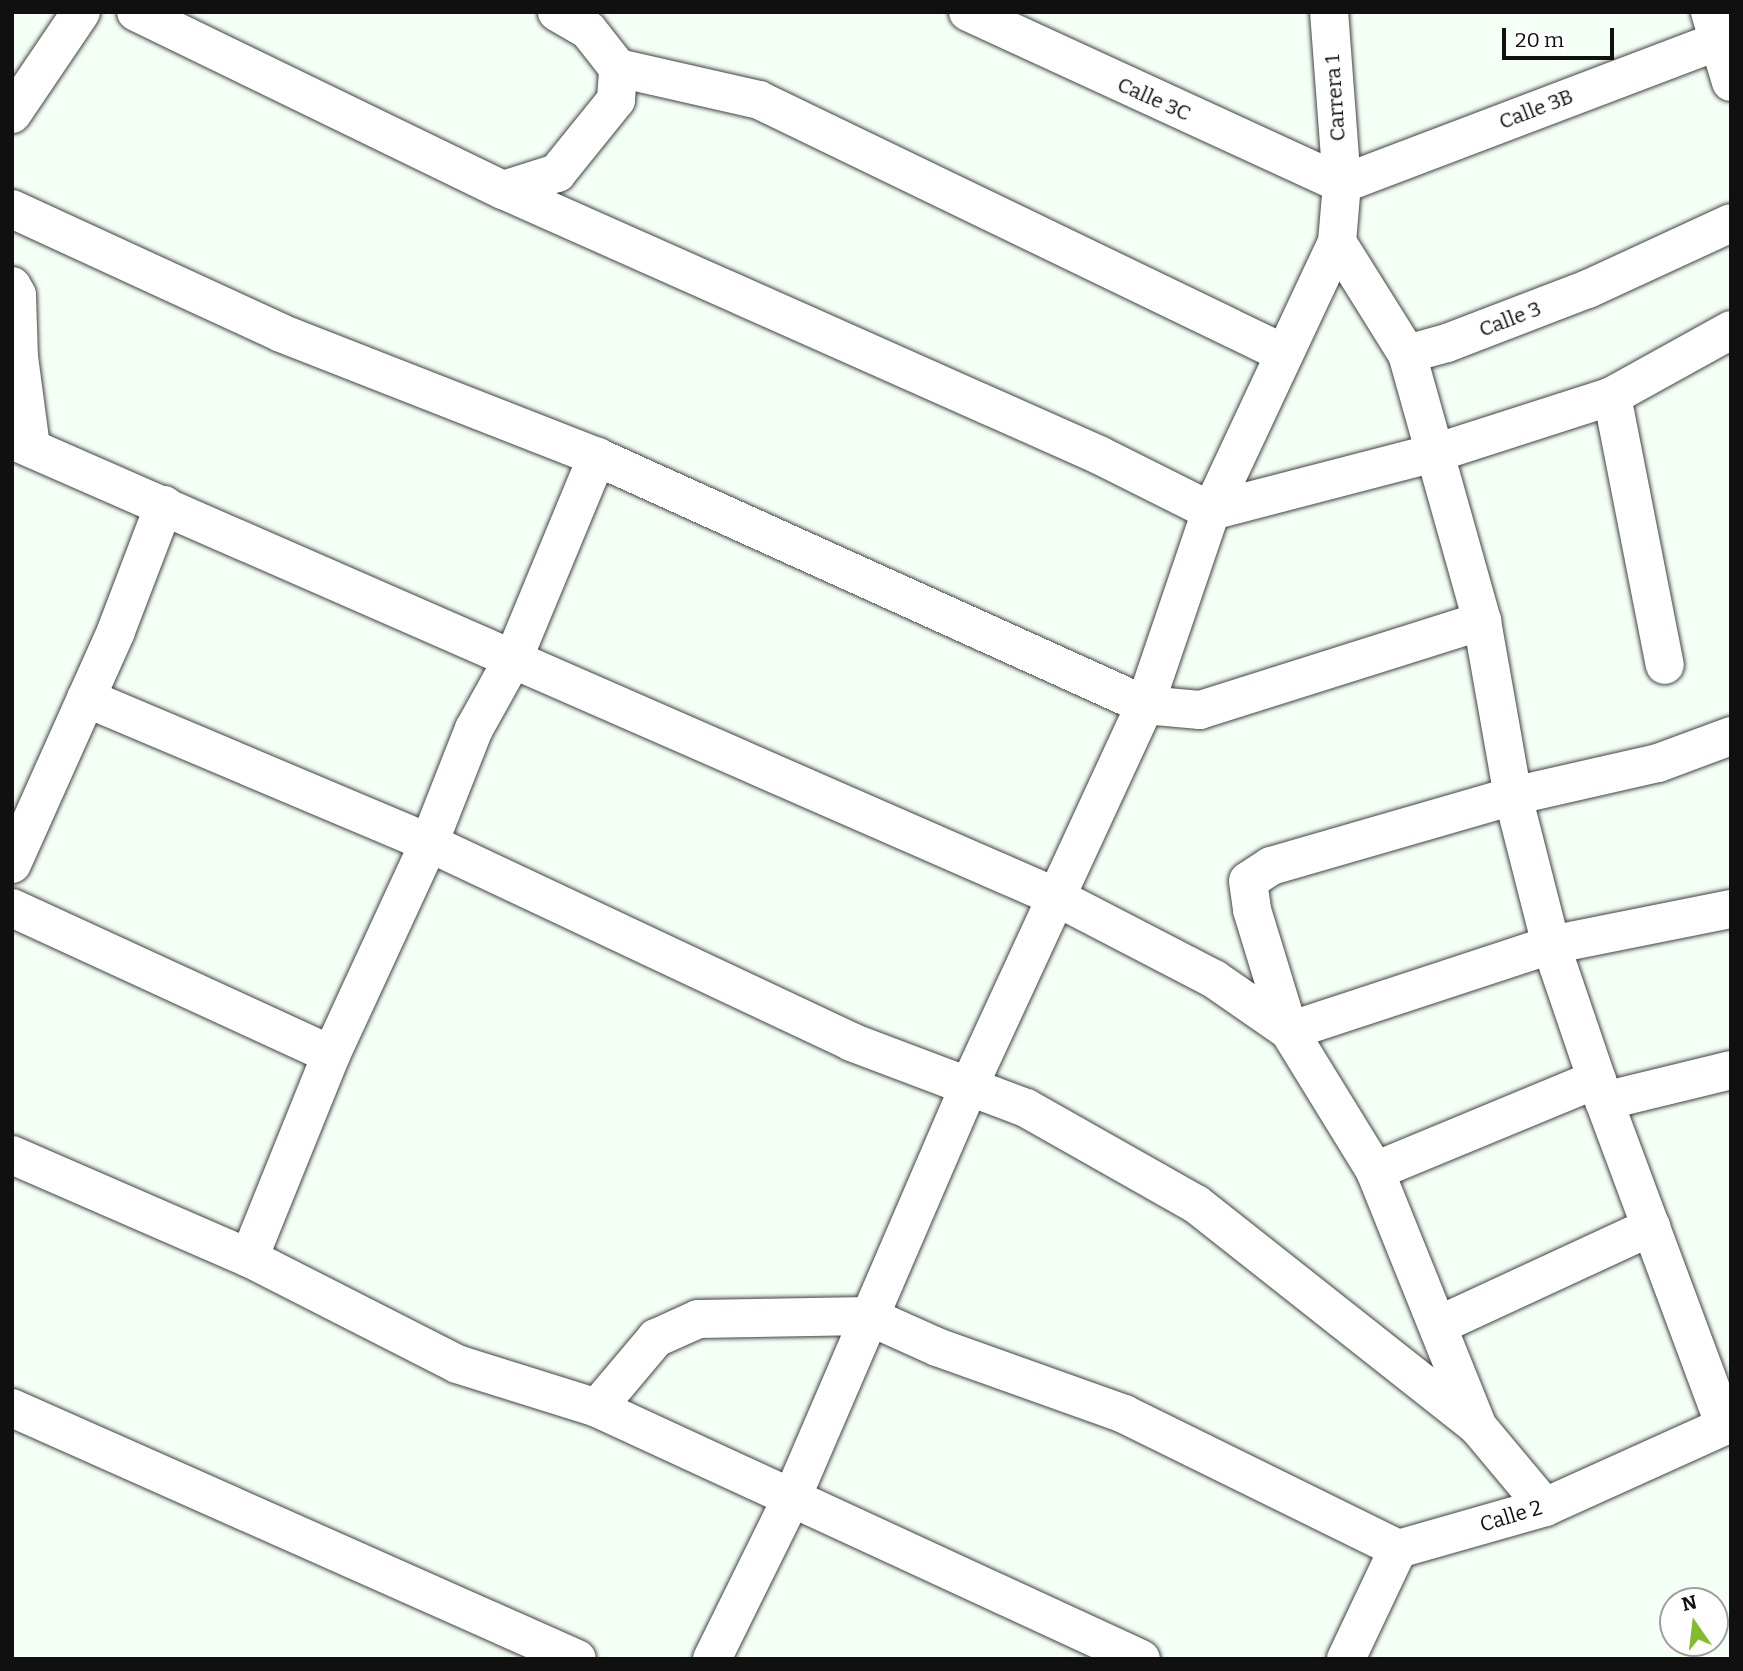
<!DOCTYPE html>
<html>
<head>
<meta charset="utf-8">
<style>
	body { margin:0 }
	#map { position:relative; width:1743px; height:1671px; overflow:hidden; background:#f4fff6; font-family:Bitter,serif }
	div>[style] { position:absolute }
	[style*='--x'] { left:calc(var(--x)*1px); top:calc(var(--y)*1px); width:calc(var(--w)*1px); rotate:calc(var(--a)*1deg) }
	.roads { filter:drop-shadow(0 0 2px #434343) drop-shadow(0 0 2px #434343) }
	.street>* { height:38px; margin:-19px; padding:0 19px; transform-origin:19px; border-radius:19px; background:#fff }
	span { translate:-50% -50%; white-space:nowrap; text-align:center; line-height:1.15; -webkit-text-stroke:7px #fff; paint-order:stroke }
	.street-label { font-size:21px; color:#101010 }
	.frame { position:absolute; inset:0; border:14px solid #101010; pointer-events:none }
	.north { position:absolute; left:1659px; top:1587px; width:70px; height:70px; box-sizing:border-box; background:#fff; border:2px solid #9f9f9f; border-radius:50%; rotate:346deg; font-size:19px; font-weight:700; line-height:28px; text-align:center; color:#101010 }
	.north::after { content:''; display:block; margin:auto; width:24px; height:32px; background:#83bc2c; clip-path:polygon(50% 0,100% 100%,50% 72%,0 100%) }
	.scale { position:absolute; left:1502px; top:28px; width:112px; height:32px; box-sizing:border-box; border:4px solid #101010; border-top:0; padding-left:9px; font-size:21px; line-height:24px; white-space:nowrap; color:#101010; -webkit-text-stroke:5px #fff; paint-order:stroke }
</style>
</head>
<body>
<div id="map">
	<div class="roads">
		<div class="street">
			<div style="--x:136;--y:12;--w:408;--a:25.9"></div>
			<div style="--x:503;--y:190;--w:57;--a:-17.5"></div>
			<div style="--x:557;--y:173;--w:94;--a:-51.1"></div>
			<div style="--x:616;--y:100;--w:32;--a:-86"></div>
			<div style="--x:618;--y:68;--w:48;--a:-128.3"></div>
			<div style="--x:588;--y:30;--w:36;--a:-150"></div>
			<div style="--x:968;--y:12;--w:412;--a:24.7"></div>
			<div style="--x:1710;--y:12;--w:73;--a:73.3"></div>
			<div style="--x:618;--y:68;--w:145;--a:12.8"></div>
			<div style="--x:759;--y:100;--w:582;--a:25.77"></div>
			<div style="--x:12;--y:114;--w:123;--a:-55.9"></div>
			<div style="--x:1342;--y:184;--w:416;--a:-20.8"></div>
			<div style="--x:503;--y:190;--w:652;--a:23.97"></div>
			<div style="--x:1099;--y:455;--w:125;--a:26.6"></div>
			<div style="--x:1211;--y:511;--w:235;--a:-14.6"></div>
			<div style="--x:1438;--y:452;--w:183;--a:-17.8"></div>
			<div style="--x:1612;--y:396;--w:136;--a:-29"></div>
			<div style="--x:12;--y:209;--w:296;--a:24.7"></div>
			<div style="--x:281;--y:333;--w:339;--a:21.4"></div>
			<div style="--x:597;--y:457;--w:602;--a:24.35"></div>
			<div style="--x:1145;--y:705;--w:55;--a:5.2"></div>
			<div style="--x:1200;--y:710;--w:296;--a:-17.5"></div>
			<div style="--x:1337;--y:242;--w:132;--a:58"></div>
			<div style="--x:1407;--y:354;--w:41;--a:-15.4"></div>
			<div style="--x:1447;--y:343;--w:151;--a:-21"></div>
			<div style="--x:1588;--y:289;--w:157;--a:-24.8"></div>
			<div style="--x:12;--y:286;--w:10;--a:61"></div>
			<div style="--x:17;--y:295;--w:62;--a:88.2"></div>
			<div style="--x:19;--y:357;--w:91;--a:82.4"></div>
			<div style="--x:1407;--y:354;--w:277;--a:74.3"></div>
			<div style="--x:1482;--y:621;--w:178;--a:80"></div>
			<div style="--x:1513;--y:796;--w:154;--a:75.7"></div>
			<div style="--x:1551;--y:945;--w:165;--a:71.2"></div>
			<div style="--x:1604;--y:1101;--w:347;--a:69.6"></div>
			<div style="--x:1612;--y:396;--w:274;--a:78.9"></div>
			<div style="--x:12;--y:440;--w:1137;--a:23.64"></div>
			<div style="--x:1054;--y:896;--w:180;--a:27.4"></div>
			<div style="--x:1214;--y:979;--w:91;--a:34.7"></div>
			<div style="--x:1289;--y:1031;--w:164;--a:58.4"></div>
			<div style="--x:1375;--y:1171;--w:276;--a:68.1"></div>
			<div style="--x:1478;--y:1427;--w:104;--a:50.1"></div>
			<div style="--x:86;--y:698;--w:372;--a:22.9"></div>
			<div style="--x:429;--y:843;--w:467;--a:25.2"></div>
			<div style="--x:851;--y:1042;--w:187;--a:20.7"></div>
			<div style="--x:1026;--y:1108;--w:195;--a:29.5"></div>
			<div style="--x:1196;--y:1204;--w:358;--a:38.3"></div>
			<div style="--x:1731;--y:736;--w:78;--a:159.7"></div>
			<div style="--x:1658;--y:763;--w:149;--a:167.2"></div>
			<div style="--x:1513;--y:796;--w:252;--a:163.9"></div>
			<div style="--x:1271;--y:866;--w:27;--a:147"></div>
			<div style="--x:1248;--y:881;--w:29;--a:82"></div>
			<div style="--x:1252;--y:910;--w:127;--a:73"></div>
			<div style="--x:1289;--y:1031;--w:276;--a:-18.2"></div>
			<div style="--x:1551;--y:945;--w:184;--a:-11.3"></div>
			<div style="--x:12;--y:864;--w:255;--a:-65.9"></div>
			<div style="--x:116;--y:631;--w:135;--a:-69.1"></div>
			<div style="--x:12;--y:908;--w:351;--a:24.7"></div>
			<div style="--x:1604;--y:1101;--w:131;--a:-13.7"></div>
			<div style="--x:12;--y:1155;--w:258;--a:23.5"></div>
			<div style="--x:249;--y:1258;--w:233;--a:27"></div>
			<div style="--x:457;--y:1364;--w:147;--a:17.4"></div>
			<div style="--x:597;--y:1408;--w:599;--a:24.77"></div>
			<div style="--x:1375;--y:1171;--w:240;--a:-22.5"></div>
			<div style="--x:249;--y:1258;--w:219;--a:-68"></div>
			<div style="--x:331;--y:1055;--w:234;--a:-65.2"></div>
			<div style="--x:429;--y:843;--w:123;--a:-68.5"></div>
			<div style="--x:474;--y:729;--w:82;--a:-60.9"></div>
			<div style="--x:514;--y:657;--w:217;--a:-67.5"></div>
			<div style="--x:1439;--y:1325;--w:234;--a:-24.8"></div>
			<div style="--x:12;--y:1408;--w:618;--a:23.95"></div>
			<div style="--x:597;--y:1408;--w:92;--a:-49.9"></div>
			<div style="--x:656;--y:1338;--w:46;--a:-24.3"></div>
			<div style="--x:698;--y:1319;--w:170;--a:-1"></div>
			<div style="--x:868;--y:1316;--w:76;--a:24.2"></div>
			<div style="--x:937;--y:1347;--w:199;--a:19.7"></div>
			<div style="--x:1124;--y:1414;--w:305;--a:26.2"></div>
			<div style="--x:712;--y:1659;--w:183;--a:-63.7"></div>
			<div style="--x:793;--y:1495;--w:443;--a:-66.7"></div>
			<div style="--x:968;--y:1088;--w:422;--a:-65.2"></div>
			<div style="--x:1145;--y:705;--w:205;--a:-71.2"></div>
			<div style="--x:1211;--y:511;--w:297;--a:-64.9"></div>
			<div style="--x:1337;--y:242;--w:58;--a:-85.1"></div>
			<div style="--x:1342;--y:184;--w:172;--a:-94.3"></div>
			<div style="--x:1346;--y:1659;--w:122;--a:-64.7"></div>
			<div style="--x:1398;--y:1549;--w:153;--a:-15.9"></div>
			<div style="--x:1545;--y:1507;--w:204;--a:-24.3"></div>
		</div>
	</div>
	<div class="street-label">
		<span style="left:1335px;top:98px;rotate:-94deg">Carrera 1</span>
		<span style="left:1154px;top:99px;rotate:24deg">Calle 3C</span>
		<span style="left:1536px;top:109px;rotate:-21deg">Calle 3B</span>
		<span style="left:1510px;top:319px;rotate:-21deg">Calle 3</span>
		<span style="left:1511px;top:1516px;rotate:-17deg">Calle 2</span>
	</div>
	<div class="frame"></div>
	<div class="north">N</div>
	<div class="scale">20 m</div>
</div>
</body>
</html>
